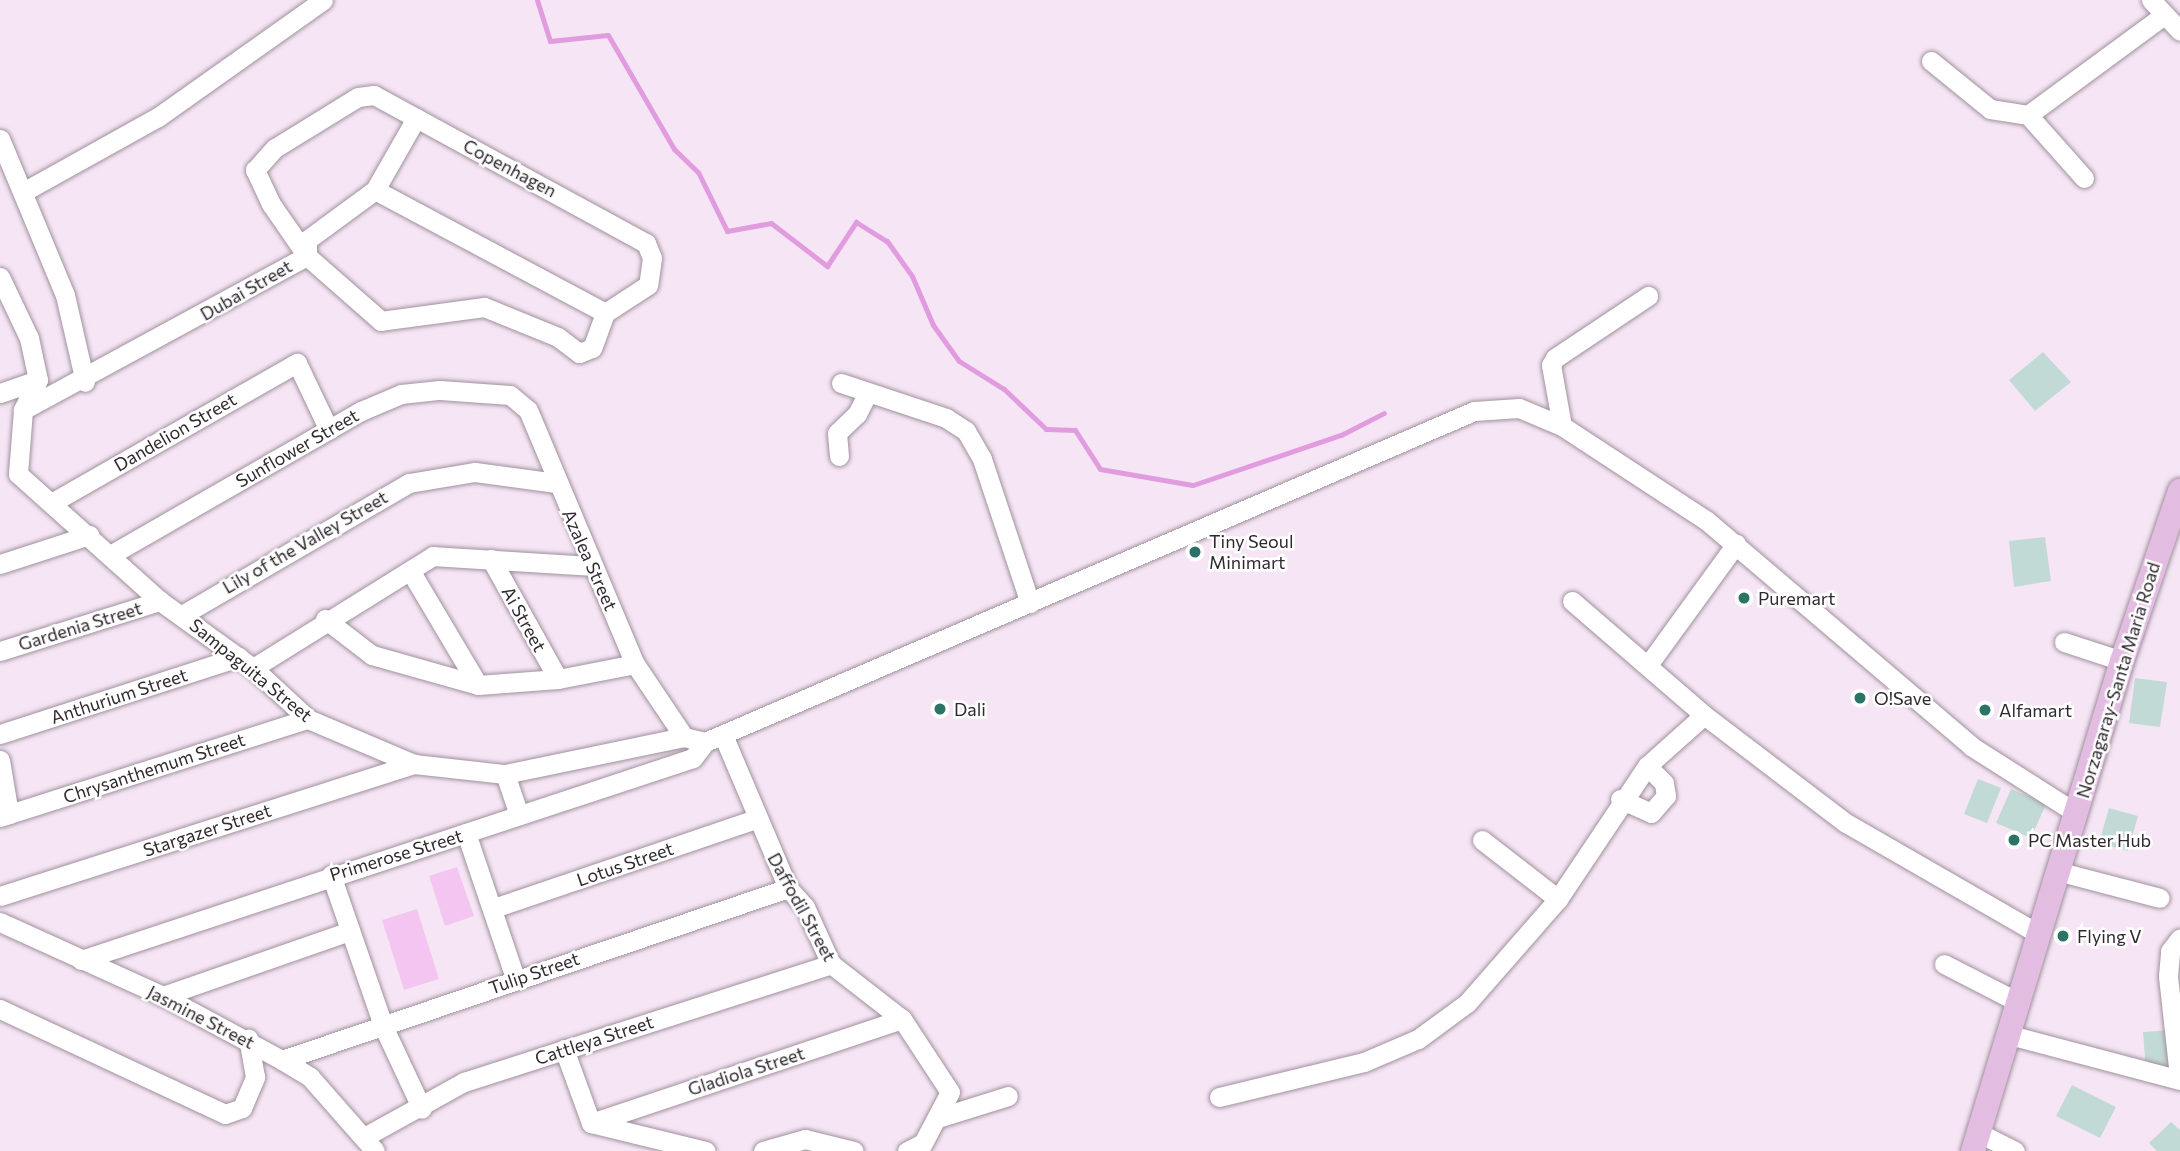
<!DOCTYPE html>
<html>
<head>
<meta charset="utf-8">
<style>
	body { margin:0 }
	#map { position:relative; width:2180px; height:1151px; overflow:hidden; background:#f6e6f5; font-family:Commissioner,sans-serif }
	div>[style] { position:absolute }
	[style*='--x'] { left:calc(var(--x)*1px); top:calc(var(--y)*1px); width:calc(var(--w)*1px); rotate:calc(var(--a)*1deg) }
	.green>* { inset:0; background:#f5c5f2 }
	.stream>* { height:5px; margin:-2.5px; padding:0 2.5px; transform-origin:2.5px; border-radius:2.5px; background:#e19bdf }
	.building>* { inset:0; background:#c2dad5 }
	.roads { filter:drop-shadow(0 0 2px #a0919e) drop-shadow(0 0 2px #a0919e) }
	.minor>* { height:19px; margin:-9.5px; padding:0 9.5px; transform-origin:9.5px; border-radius:9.5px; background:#fff }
	.major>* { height:24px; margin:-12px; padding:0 12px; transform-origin:12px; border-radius:12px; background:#e2bce1 }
	.dots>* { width:19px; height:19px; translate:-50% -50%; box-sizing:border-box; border:4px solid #fff; border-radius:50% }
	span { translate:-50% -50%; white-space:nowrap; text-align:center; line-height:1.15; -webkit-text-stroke:5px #fff; paint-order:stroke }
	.street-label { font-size:18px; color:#2f292e }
	.poi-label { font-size:18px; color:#2f292e }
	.left { translate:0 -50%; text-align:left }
</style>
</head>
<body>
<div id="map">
	<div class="green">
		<div style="clip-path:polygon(457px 867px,474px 916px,445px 926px,429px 876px)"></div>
		<div style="clip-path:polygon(417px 909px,439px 979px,404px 990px,382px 920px)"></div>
	</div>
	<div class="stream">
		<div style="--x:537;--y:0;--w:43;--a:72.4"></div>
		<div style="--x:550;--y:41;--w:58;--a:-5.9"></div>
		<div style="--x:608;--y:35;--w:132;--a:59.9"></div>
		<div style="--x:674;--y:149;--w:33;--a:44"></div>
		<div style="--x:698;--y:172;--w:66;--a:63.8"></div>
		<div style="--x:727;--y:231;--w:45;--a:-10.3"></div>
		<div style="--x:771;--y:223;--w:71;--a:37.5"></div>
		<div style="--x:827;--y:266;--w:53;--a:-56.6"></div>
		<div style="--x:856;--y:222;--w:36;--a:32"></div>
		<div style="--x:887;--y:241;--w:43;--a:54.5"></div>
		<div style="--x:912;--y:276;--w:53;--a:66.8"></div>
		<div style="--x:933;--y:325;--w:44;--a:54.2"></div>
		<div style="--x:959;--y:361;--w:53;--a:31.9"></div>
		<div style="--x:1004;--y:389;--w:58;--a:43.6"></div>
		<div style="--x:1046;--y:429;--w:29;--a:2"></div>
		<div style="--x:1075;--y:430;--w:46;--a:57.3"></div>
		<div style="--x:1100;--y:469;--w:94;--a:9.8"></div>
		<div style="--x:1193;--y:485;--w:156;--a:-18.7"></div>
		<div style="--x:1341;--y:435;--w:48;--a:-27.1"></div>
	</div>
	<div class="building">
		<div style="clip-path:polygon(2043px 352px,2071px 382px,2035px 411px,2009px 380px)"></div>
		<div style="clip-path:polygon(2045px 537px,2051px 581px,2014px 587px,2009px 541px)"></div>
		<div style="clip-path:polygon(2135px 678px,2167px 682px,2160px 727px,2129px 723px)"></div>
		<div style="clip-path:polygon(1978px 779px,2001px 788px,1987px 823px,1964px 814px)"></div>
		<div style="clip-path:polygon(2011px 789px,2046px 804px,2031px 838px,1996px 823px)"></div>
		<div style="clip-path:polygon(2109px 808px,2138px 816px,2128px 851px,2099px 843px)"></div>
		<div style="clip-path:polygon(2171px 1030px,2174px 1068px,2146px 1070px,2143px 1032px)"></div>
		<div style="clip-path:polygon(2072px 1085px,2116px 1107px,2100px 1138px,2056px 1116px)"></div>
		<div style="clip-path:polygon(2171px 1122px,2180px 1130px,2180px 1151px,2157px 1151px,2149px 1143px)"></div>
	</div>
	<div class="roads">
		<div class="minor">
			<div style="--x:2151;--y:0;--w:42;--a:46.9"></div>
			<div style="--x:1931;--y:61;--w:76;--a:39.1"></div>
			<div style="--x:1990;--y:109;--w:38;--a:9"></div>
			<div style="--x:374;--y:95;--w:310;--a:28.6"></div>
			<div style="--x:646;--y:243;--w:16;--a:68"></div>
			<div style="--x:652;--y:258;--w:27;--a:98"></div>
			<div style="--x:648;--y:285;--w:51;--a:146.9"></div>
			<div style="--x:605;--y:313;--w:37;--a:110"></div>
			<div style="--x:592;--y:348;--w:14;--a:159"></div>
			<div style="--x:579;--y:353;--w:26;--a:-143"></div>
			<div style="--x:558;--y:337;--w:80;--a:-157.9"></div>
			<div style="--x:484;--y:307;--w:104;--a:172.3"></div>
			<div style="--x:381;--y:321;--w:98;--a:-138.7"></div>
			<div style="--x:307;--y:256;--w:63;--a:-124.7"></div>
			<div style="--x:271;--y:204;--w:38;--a:-115"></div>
			<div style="--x:255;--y:170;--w:30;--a:-48"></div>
			<div style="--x:275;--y:148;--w:97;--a:-31.6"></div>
			<div style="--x:358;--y:97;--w:16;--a:-7"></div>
			<div style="--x:0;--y:139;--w:169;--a:67.4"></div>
			<div style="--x:65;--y:295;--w:89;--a:77.1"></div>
			<div style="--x:2084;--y:178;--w:84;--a:-131.6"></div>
			<div style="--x:2028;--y:115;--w:169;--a:-36.3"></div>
			<div style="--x:375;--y:190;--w:261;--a:28.1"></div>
			<div style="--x:23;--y:192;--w:154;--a:-29.1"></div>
			<div style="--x:158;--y:117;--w:202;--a:-35.3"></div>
			<div style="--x:307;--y:256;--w:16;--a:-90"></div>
			<div style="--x:307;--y:240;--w:84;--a:-36.3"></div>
			<div style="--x:375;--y:190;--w:83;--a:-60.3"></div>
			<div style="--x:0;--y:277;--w:68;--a:64.6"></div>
			<div style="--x:29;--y:338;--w:43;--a:77.9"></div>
			<div style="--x:38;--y:380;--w:34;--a:117"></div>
			<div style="--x:23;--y:410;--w:64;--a:94.5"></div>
			<div style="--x:18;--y:474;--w:191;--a:41.8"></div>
			<div style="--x:160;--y:601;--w:115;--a:35.8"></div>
			<div style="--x:253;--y:668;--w:75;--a:42.8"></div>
			<div style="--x:308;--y:719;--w:115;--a:23"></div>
			<div style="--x:414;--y:764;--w:92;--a:6.3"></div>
			<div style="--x:505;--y:774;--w:183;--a:-11.7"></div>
			<div style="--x:684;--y:737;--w:22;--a:13"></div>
			<div style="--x:841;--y:383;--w:111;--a:18.4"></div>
			<div style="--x:946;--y:418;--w:24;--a:33"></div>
			<div style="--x:966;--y:431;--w:32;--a:60"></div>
			<div style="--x:982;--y:459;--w:152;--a:71.6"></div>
			<div style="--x:0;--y:393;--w:40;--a:-18.9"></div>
			<div style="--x:23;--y:410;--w:323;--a:-28.5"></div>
			<div style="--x:1562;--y:426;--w:62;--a:-100.2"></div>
			<div style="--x:1551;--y:365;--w:8;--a:-60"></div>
			<div style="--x:1555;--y:358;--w:112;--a:-33.7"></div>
			<div style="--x:839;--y:456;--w:23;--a:-95"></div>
			<div style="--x:837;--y:433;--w:28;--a:-44"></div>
			<div style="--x:857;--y:414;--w:20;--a:-63"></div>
			<div style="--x:53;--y:502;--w:281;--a:-29.7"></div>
			<div style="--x:297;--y:363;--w:74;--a:64.5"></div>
			<div style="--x:112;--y:554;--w:287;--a:-29.9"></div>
			<div style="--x:361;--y:411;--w:43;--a:-23"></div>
			<div style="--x:401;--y:394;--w:39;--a:-6"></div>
			<div style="--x:440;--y:390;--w:70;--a:4.1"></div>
			<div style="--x:510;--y:395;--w:23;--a:40"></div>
			<div style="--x:528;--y:410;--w:276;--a:67.2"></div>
			<div style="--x:635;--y:664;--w:88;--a:56.1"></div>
			<div style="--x:491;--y:559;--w:137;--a:60.8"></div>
			<div style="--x:0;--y:564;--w:94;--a:-18"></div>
			<div style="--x:411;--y:572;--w:131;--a:59.3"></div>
			<div style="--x:1572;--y:601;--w:174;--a:40.8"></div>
			<div style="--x:182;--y:615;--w:263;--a:-30.2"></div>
			<div style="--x:409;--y:483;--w:67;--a:-9.5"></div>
			<div style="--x:475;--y:472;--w:82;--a:7.7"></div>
			<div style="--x:325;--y:619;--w:59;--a:37.5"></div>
			<div style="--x:372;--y:655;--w:110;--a:15.8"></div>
			<div style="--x:478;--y:685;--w:80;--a:-4.3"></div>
			<div style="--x:558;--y:679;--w:78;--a:-11"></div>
			<div style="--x:2064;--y:642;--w:61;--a:18.1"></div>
			<div style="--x:0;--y:651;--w:168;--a:-17.4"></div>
			<div style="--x:1648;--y:665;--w:150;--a:-54"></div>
			<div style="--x:253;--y:668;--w:212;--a:-31.9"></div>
			<div style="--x:433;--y:556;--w:160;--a:3.6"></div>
			<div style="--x:0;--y:734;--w:251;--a:-17.9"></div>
			<div style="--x:723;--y:735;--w:166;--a:67"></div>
			<div style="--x:788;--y:888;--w:25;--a:48"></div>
			<div style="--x:805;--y:907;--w:63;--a:65.5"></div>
			<div style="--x:831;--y:964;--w:90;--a:37.8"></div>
			<div style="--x:902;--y:1019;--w:87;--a:56.7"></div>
			<div style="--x:950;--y:1092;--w:58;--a:117.9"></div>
			<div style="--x:923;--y:1143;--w:18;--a:153"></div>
			<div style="--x:705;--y:742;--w:837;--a:-23.29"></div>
			<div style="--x:1474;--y:411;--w:45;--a:-3.8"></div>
			<div style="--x:1519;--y:408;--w:47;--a:22.7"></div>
			<div style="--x:1562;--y:426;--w:173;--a:33.2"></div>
			<div style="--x:1707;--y:521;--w:347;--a:40.4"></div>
			<div style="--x:1971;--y:746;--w:125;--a:32.5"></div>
			<div style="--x:0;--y:760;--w:55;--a:80.5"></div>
			<div style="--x:505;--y:774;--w:43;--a:71.1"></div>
			<div style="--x:1620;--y:799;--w:34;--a:24"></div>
			<div style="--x:1651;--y:813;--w:23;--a:-49"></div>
			<div style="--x:1666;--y:796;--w:13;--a:-99"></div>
			<div style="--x:1664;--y:783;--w:24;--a:-135"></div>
			<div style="--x:0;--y:817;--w:323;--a:-17.7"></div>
			<div style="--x:466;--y:833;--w:153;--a:71.3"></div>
			<div style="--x:1482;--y:840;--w:96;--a:37.8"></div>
			<div style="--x:2057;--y:871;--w:106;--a:14.7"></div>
			<div style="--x:331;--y:875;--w:162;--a:70.9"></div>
			<div style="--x:384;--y:1028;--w:89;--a:64.9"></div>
			<div style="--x:0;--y:896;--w:435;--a:-17.7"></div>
			<div style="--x:494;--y:908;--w:277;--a:-18.8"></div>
			<div style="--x:0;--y:922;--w:179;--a:24.4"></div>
			<div style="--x:163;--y:996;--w:135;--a:28.3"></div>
			<div style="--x:282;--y:1060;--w:33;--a:31"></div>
			<div style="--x:310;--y:1077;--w:98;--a:48.7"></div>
			<div style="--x:81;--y:960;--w:644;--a:-18.27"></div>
			<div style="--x:693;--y:758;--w:20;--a:-53"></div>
			<div style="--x:1944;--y:964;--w:83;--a:27.2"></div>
			<div style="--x:163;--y:996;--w:198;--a:-19.2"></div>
			<div style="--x:0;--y:1009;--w:248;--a:25"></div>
			<div style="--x:225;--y:1114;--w:18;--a:-19"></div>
			<div style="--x:242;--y:1108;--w:34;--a:-67"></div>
			<div style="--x:255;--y:1077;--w:39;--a:-100"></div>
			<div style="--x:2006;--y:1034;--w:180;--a:14.8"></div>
			<div style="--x:564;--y:1049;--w:79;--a:70"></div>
			<div style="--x:591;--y:1123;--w:118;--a:13.7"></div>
			<div style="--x:282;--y:1060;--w:534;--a:-18.77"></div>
			<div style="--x:2178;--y:1067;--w:92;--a:-96.3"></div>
			<div style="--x:2168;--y:976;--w:25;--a:-85"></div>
			<div style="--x:2170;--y:951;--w:16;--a:-52"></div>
			<div style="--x:1219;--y:1097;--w:149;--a:-13.6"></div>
			<div style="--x:1364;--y:1062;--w:59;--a:-23.1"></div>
			<div style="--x:1418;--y:1039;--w:61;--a:-36.3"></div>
			<div style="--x:1467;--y:1003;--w:138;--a:-48.8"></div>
			<div style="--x:1558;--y:899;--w:160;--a:-56.2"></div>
			<div style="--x:1647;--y:766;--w:76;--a:-41.8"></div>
			<div style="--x:1704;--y:715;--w:178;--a:37.3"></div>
			<div style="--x:1846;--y:823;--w:223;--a:29.9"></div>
			<div style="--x:941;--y:1117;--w:70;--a:-17.4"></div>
			<div style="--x:591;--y:1123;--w:328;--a:-18.5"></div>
			<div style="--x:1979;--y:1133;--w:40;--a:26.6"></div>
			<div style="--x:366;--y:1136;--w:112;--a:-28.9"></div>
			<div style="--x:464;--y:1082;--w:386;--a:-17.8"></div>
			<div style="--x:763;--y:1151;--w:44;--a:-15.9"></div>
			<div style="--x:805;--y:1139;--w:50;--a:13.8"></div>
		</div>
		<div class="major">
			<div style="--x:1973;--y:1151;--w:512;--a:-73.09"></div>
			<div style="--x:2122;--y:661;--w:180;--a:-71.2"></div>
		</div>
	</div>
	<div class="dots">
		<div style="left:1195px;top:552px;background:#2b7267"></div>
		<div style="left:1744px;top:598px;background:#2b7267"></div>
		<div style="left:1860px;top:698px;background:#2b7267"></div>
		<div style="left:940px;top:709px;background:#2b7267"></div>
		<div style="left:1985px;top:710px;background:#2b7267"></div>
		<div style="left:2014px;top:840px;background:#2b7267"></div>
		<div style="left:2063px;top:936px;background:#2b7267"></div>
	</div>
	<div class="street-label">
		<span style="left:510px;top:168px;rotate:28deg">Copenhagen</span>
		<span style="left:246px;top:290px;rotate:-30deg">Dubai Street</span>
		<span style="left:175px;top:432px;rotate:-30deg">Dandelion Street</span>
		<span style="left:297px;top:448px;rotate:-30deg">Sunflower Street</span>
		<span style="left:305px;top:542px;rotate:-30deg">Lily of the Valley Street</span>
		<span style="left:590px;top:560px;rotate:66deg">Azalea Street</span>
		<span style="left:524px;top:619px;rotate:61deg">Ai Street</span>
		<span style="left:80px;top:626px;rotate:-17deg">Gardenia Street</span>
		<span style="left:251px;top:670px;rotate:39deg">Sampaguita Street</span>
		<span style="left:2118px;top:680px;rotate:-73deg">Norzagaray-Santa Maria Road</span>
		<span style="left:119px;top:696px;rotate:-18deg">Anthurium Street</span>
		<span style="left:154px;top:768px;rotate:-18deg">Chrysanthemum Street</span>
		<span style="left:207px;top:830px;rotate:-18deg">Stargazer Street</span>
		<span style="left:396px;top:855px;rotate:-17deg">Primerose Street</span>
		<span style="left:625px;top:864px;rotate:-19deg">Lotus Street</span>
		<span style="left:802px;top:907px;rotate:61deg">Daffodil Street</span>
		<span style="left:534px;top:973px;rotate:-19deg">Tulip Street</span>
		<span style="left:201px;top:1017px;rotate:27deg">Jasmine Street</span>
		<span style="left:594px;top:1040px;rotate:-18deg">Cattleya Street</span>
		<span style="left:746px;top:1071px;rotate:-18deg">Gladiola Street</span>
	</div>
	<div class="poi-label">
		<span class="left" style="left:1209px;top:552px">Tiny Seoul<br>Minimart</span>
		<span class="left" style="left:1758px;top:598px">Puremart</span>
		<span class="left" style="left:1874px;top:698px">O!Save</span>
		<span class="left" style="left:954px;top:709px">Dali</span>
		<span class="left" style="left:1999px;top:710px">Alfamart</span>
		<span class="left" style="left:2028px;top:840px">PC Master Hub</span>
		<span class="left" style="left:2077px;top:936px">Flying V</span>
	</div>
</div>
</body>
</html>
